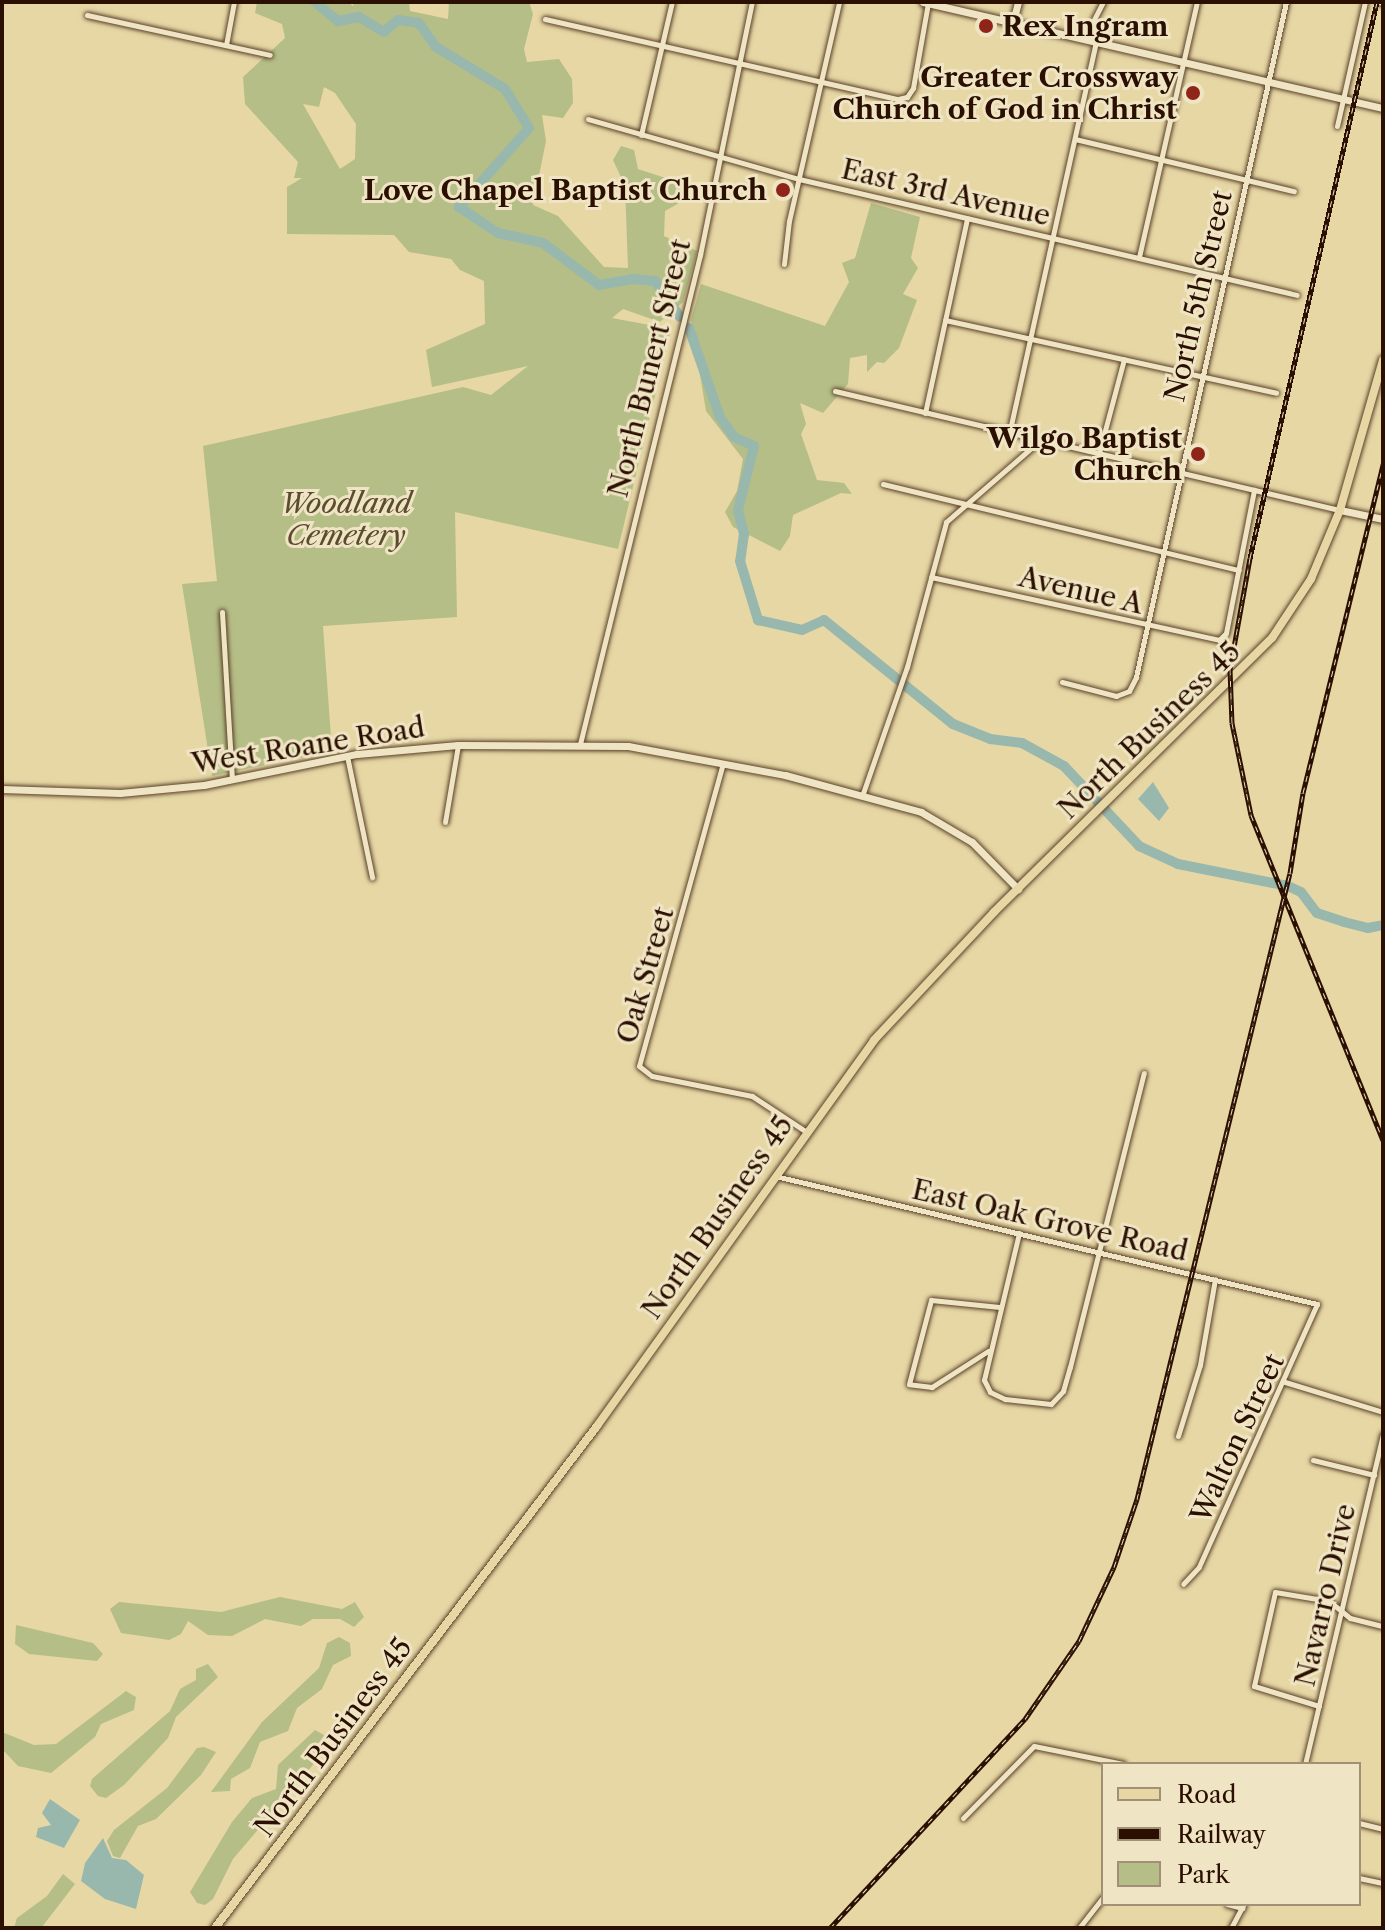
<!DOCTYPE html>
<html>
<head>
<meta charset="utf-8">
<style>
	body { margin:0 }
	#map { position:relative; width:1385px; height:1930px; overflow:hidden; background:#e7d7a5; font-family:"Libre Caslon Text",serif }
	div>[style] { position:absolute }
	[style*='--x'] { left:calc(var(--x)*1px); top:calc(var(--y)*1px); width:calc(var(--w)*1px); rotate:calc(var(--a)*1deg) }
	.green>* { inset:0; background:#b5be86 }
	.water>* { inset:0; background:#98b8ae }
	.river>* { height:10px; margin:-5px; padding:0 5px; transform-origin:5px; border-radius:5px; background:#98b8ae }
	.roads { filter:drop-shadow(0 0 2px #5a4129) drop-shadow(0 0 2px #5a4129) }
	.street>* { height:5px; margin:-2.5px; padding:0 2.5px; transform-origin:2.5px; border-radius:2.5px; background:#efe5c4 }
	.secondary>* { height:7px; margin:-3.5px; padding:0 3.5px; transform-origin:3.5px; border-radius:3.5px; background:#efe5c4 }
	.primary>* { height:8px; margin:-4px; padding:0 4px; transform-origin:4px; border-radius:4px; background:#e7d7a5 }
	.rail>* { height:5px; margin-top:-2.5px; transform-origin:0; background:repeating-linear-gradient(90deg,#efe5c4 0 6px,#2b0f00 0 12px); box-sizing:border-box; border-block:2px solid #2b0f00 }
	.dots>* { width:22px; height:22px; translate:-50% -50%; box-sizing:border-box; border:4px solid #efe5c4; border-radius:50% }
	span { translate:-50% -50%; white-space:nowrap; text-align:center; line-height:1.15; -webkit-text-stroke:6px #efe5c4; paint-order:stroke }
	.poi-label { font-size:28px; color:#2b0f00; font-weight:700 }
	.left { translate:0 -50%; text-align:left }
	.right { translate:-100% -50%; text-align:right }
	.street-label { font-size:28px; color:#2b0f00 }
	.park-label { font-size:28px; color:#5b4c2f; font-style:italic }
	.frame { position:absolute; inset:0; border:4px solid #2b0f00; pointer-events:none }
	.legend { position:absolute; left:1101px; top:1762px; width:260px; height:144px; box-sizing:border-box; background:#efe5c4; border:2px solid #a18f76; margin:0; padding:10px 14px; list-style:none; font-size:24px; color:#2b0f00 }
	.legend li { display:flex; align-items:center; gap:16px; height:40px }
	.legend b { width:40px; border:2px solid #a18f76 }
</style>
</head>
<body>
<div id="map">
	<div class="green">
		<div style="clip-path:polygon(evenodd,257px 2px,348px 2px,353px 6px,354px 2px,409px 2px,410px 11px,448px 19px,449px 2px,529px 2px,533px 14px,524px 49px,527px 62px,559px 59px,572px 79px,573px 103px,563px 118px,542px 115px,546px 141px,533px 205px,558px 216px,604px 267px,628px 268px,625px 186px,613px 160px,621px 146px,634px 150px,638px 169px,702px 190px,665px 211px,664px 236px,697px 251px,683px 302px,660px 322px,623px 309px,612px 318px,671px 329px,618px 549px,455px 512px,457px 617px,323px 626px,332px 751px,212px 776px,182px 584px,217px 581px,203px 446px,463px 387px,491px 395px,528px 366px,432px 387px,426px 350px,485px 324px,484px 281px,460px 270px,451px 259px,409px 252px,394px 235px,287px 234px,287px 187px,302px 178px,294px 178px,298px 162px,245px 104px,243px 77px,285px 38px,282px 24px,255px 13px,257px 2px,324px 87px,335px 93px,356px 124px,355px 159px,340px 169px,303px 104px,319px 107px,324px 87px)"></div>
		<div style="clip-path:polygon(871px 203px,920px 217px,911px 258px,918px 268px,903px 294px,917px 300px,899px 348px,884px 363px,877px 362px,867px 372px,867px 355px,850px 358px,848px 384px,823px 413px,800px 403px,806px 424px,801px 434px,817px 480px,844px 483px,852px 494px,841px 493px,793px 515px,790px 536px,780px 551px,733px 527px,725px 512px,737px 491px,743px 459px,706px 411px,691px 320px,701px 284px,825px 326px,849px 282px,842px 263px,855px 258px)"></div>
		<div style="clip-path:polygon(280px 1597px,342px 1609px,355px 1602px,364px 1617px,354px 1627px,340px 1619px,313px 1619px,301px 1626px,265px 1619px,232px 1636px,208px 1635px,188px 1621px,181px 1634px,169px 1640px,121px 1633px,110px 1609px,119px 1602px,221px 1612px)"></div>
		<div style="clip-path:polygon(16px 1625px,93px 1643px,103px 1654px,97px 1661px,29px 1654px,15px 1644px)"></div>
		<div style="clip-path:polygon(339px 1637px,350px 1643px,351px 1656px,333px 1665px,322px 1689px,297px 1708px,288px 1731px,260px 1742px,250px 1768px,231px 1779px,230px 1791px,211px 1792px,262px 1722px,319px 1668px,327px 1643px)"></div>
		<div style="clip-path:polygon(208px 1664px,218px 1677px,176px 1717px,168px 1738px,124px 1785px,106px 1798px,98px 1796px,90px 1786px,92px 1779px,170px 1711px,180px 1689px,196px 1680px,196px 1669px)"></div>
		<div style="clip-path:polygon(126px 1691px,136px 1697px,134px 1710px,101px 1724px,95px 1737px,51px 1773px,18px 1766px,2px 1749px,2px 1732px,34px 1745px,56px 1744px)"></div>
		<div style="clip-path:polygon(315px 1730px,324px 1735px,323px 1753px,233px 1859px,213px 1899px,205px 1905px,197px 1903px,190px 1892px,232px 1822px,252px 1798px,276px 1789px,278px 1765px)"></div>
		<div style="clip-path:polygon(204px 1747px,216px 1752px,201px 1775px,156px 1819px,138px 1826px,120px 1858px,113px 1856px,107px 1841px,114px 1830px,167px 1788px,197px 1748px)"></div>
		<div style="clip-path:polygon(63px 1874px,75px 1884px,42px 1927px,14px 1928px,17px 1918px,47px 1896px)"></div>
	</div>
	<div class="water">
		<div style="clip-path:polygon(1153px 782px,1169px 808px,1159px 821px,1138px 799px)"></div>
		<div style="clip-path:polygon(50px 1799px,80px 1820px,64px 1848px,36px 1837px,38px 1828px,51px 1825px,42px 1813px)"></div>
		<div style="clip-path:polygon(103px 1838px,112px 1858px,126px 1860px,144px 1875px,136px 1909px,105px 1899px,81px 1881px,85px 1863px)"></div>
	</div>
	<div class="river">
		<div style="--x:315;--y:2;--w:30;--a:40"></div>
		<div style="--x:338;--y:21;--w:21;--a:-11"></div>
		<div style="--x:359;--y:17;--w:29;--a:31"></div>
		<div style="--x:384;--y:32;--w:18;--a:-41"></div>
		<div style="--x:398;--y:20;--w:21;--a:8"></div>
		<div style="--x:419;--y:23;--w:29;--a:55"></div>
		<div style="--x:436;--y:47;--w:81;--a:31.3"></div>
		<div style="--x:505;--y:89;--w:46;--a:58.4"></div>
		<div style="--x:529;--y:128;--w:106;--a:131.5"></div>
		<div style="--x:459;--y:207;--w:47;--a:33.7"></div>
		<div style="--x:498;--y:233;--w:46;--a:12.5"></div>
		<div style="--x:543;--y:243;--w:70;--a:36.9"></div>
		<div style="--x:599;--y:285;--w:34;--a:-10"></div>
		<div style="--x:632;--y:279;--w:23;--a:5"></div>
		<div style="--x:655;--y:281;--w:44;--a:55.2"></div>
		<div style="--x:689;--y:328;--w:94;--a:70.8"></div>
		<div style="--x:720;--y:417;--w:24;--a:55"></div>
		<div style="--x:734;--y:437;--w:22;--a:24"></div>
		<div style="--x:754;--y:446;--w:66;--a:104"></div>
		<div style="--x:738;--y:510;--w:25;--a:76"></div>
		<div style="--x:744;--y:534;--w:27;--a:98"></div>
		<div style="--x:740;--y:561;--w:62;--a:73"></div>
		<div style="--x:758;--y:620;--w:45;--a:12.8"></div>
		<div style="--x:802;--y:630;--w:24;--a:-24"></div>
		<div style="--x:824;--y:620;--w:166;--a:38.9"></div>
		<div style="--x:953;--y:724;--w:40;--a:22"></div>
		<div style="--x:990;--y:739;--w:32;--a:7"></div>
		<div style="--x:1022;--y:743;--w:48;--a:28.7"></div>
		<div style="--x:1064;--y:766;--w:110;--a:46.8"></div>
		<div style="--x:1139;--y:846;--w:43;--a:24.8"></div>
		<div style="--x:1178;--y:864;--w:112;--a:11.3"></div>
		<div style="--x:1288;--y:886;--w:14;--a:25"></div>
		<div style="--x:1301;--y:892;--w:26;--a:53"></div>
		<div style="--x:1317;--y:913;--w:28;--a:18"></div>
		<div style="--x:1344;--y:922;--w:25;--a:14"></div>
		<div style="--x:1368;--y:928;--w:15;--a:-11"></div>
	</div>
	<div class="roads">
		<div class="street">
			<div style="--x:1379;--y:2;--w:4;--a:14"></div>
			<div style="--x:87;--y:15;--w:187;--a:12.3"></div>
			<div style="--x:545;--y:19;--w:362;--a:12.8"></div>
			<div style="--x:898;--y:99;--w:9;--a:-13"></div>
			<div style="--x:907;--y:97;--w:11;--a:-56"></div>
			<div style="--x:913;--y:88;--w:86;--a:-80"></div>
			<div style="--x:1084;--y:39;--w:42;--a:-62.8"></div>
			<div style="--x:226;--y:45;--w:44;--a:-79.5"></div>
			<div style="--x:588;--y:119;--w:219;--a:15.9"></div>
			<div style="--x:799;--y:179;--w:511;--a:13.11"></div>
			<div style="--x:1337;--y:126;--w:127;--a:-77.3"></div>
			<div style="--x:641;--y:135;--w:137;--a:-76.9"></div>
			<div style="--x:1075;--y:139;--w:225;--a:13.4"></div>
			<div style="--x:1139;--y:257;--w:262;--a:-77.2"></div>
			<div style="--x:784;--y:264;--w:43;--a:-83.4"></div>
			<div style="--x:789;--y:221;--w:225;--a:-77.1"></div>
			<div style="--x:945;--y:320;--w:339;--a:12.4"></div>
			<div style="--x:835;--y:391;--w:518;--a:13.28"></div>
			<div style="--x:925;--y:413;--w:199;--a:-77.8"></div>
			<div style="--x:1009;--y:434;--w:402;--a:-77.5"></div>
			<div style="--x:1099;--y:453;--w:97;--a:-75.1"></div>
			<div style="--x:883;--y:484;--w:366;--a:13.6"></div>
			<div style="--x:931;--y:577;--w:295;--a:12.3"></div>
			<div style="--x:1219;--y:640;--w:10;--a:-45"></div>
			<div style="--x:1226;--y:633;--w:146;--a:-78.9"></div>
			<div style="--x:222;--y:612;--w:167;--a:86.6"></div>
			<div style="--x:1062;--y:682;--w:56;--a:14.5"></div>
			<div style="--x:1116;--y:696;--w:14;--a:-21"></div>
			<div style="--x:1129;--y:691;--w:16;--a:-63"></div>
			<div style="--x:1136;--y:677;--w:691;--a:-77.47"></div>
			<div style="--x:580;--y:744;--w:504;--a:-76.21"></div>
			<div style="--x:700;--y:255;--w:258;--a:-78.4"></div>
			<div style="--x:347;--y:756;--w:124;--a:78.3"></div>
			<div style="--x:723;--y:763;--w:314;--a:105.5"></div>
			<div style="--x:639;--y:1066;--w:16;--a:38"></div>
			<div style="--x:652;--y:1076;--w:102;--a:11.3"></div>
			<div style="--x:752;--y:1096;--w:64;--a:33.4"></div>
			<div style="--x:862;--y:796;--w:137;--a:-70.8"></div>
			<div style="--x:907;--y:667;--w:150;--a:-74.9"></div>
			<div style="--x:946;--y:522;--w:122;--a:-41"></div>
			<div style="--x:445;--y:822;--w:78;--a:-80.4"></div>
			<div style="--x:775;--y:1176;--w:557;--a:13.29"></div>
			<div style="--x:1317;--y:1304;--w:288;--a:114.2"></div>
			<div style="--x:1199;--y:1567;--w:23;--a:133"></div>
			<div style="--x:1019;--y:1233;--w:151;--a:103.4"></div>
			<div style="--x:984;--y:1380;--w:13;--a:63"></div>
			<div style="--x:990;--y:1392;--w:17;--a:25"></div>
			<div style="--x:1005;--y:1399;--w:46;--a:6.2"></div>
			<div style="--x:1051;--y:1404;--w:18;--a:-47"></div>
			<div style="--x:1063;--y:1391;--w:25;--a:-74"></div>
			<div style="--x:1070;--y:1367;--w:303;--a:-75.9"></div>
			<div style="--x:988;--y:1351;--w:67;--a:147.3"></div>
			<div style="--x:932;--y:1387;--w:23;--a:-173"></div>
			<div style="--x:909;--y:1384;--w:87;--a:-75.3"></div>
			<div style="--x:931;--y:1300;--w:69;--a:5.8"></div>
			<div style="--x:1285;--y:1382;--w:102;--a:17"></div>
			<div style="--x:1178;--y:1436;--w:74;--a:-72.8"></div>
			<div style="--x:1200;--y:1365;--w:87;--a:-80.1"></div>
			<div style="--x:1313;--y:1460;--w:63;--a:13.8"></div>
			<div style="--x:1319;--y:1706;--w:68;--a:-162.9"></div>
			<div style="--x:1254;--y:1686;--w:96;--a:-77.4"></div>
			<div style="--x:1275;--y:1592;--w:55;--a:9.5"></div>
			<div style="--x:1329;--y:1601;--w:27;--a:39"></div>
			<div style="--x:1350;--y:1618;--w:34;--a:14"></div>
			<div style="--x:1305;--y:1764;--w:339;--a:-76.7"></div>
			<div style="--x:963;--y:1818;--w:101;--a:-45.4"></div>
			<div style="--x:1034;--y:1746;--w:91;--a:11.4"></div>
			<div style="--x:1359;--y:1823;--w:25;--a:14"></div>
			<div style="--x:1359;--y:1878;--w:25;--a:12"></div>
			<div style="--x:1227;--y:1904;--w:16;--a:15"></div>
			<div style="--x:1079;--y:1928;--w:39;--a:-52"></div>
			<div style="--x:1231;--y:1928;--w:27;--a:-62"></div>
		</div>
		<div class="secondary">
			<div style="--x:923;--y:2;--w:472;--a:13"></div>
			<div style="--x:1013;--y:22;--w:21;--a:-76"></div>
			<div style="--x:1340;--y:510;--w:44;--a:11.8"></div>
			<div style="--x:2;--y:789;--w:118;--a:1.9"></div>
			<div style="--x:120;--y:793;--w:84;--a:-5.4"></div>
			<div style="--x:204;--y:785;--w:156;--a:-11.5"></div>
			<div style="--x:357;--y:754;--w:101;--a:-5.1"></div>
			<div style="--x:458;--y:745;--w:170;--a:0.3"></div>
			<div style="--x:628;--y:746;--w:160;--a:10.5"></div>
			<div style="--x:785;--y:775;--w:141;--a:15.2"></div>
			<div style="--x:921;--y:812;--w:59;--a:30.5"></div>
			<div style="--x:972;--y:842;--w:66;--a:45.6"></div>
		</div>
		<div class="primary">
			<div style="--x:215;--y:1928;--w:631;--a:-52.73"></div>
			<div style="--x:597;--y:1426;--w:475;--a:-54.3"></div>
			<div style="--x:874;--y:1040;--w:175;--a:-46.8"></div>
			<div style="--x:994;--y:912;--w:390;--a:-44.6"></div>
			<div style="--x:1272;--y:638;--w:71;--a:-56.5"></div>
			<div style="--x:1311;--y:579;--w:75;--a:-67.2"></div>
			<div style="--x:1340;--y:510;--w:156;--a:-74"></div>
		</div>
	</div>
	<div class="rail">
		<div style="--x:1377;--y:2;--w:570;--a:102.87"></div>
		<div style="--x:1250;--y:558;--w:113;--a:100.2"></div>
		<div style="--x:1230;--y:669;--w:54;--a:87.9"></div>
		<div style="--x:1232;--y:723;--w:94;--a:78.3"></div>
		<div style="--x:1251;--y:815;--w:351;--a:67.9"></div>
		<div style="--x:830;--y:1928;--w:286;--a:-47"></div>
		<div style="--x:1025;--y:1719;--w:95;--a:-55.3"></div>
		<div style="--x:1079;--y:1641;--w:82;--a:-64.7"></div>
		<div style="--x:1114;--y:1567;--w:72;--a:-71.3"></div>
		<div style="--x:1137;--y:1499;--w:644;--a:-76.27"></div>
		<div style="--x:1290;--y:873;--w:81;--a:-80.8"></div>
		<div style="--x:1303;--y:793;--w:339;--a:-76.3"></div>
	</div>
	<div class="dots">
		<div style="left:986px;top:26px;background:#8f2418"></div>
		<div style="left:1193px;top:93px;background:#8f2418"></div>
		<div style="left:783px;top:190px;background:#8f2418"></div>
		<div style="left:1198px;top:454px;background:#8f2418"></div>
	</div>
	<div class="poi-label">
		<span class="left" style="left:1002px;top:26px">Rex Ingram</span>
		<span class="right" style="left:1177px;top:93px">Greater Crossway<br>Church of God in Christ</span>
		<span class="right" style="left:767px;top:190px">Love Chapel Baptist Church</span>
		<span class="right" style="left:1182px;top:454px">Wilgo Baptist<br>Church</span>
	</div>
	<div class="street-label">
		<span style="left:946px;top:192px;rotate:13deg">East 3rd Avenue</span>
		<span style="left:1198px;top:296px;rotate:-77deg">North 5th Street</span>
		<span style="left:649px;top:368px;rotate:-76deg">North Bunert Street</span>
		<span style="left:1081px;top:590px;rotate:13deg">Avenue A</span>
		<span style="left:1149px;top:730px;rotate:-44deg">North Business 45</span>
		<span style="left:308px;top:745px;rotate:-9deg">West Roane Road</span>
		<span style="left:645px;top:975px;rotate:-74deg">Oak Street</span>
		<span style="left:717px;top:1217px;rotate:-55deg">North Business 45</span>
		<span style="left:1050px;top:1220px;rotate:13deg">East Oak Grove Road</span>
		<span style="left:1237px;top:1438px;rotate:-65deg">Walton Street</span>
		<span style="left:1325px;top:1595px;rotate:-77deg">Navarro Drive</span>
		<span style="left:333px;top:1737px;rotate:-53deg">North Business 45</span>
	</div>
	<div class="park-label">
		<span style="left:346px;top:519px">Woodland<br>Cemetery</span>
	</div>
	<div class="frame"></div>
	<ul class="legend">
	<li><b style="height:10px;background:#e7d7a5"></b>Road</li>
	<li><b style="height:10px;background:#2b0f00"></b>Railway</li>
	<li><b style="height:22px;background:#b5be86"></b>Park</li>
	</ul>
</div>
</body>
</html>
